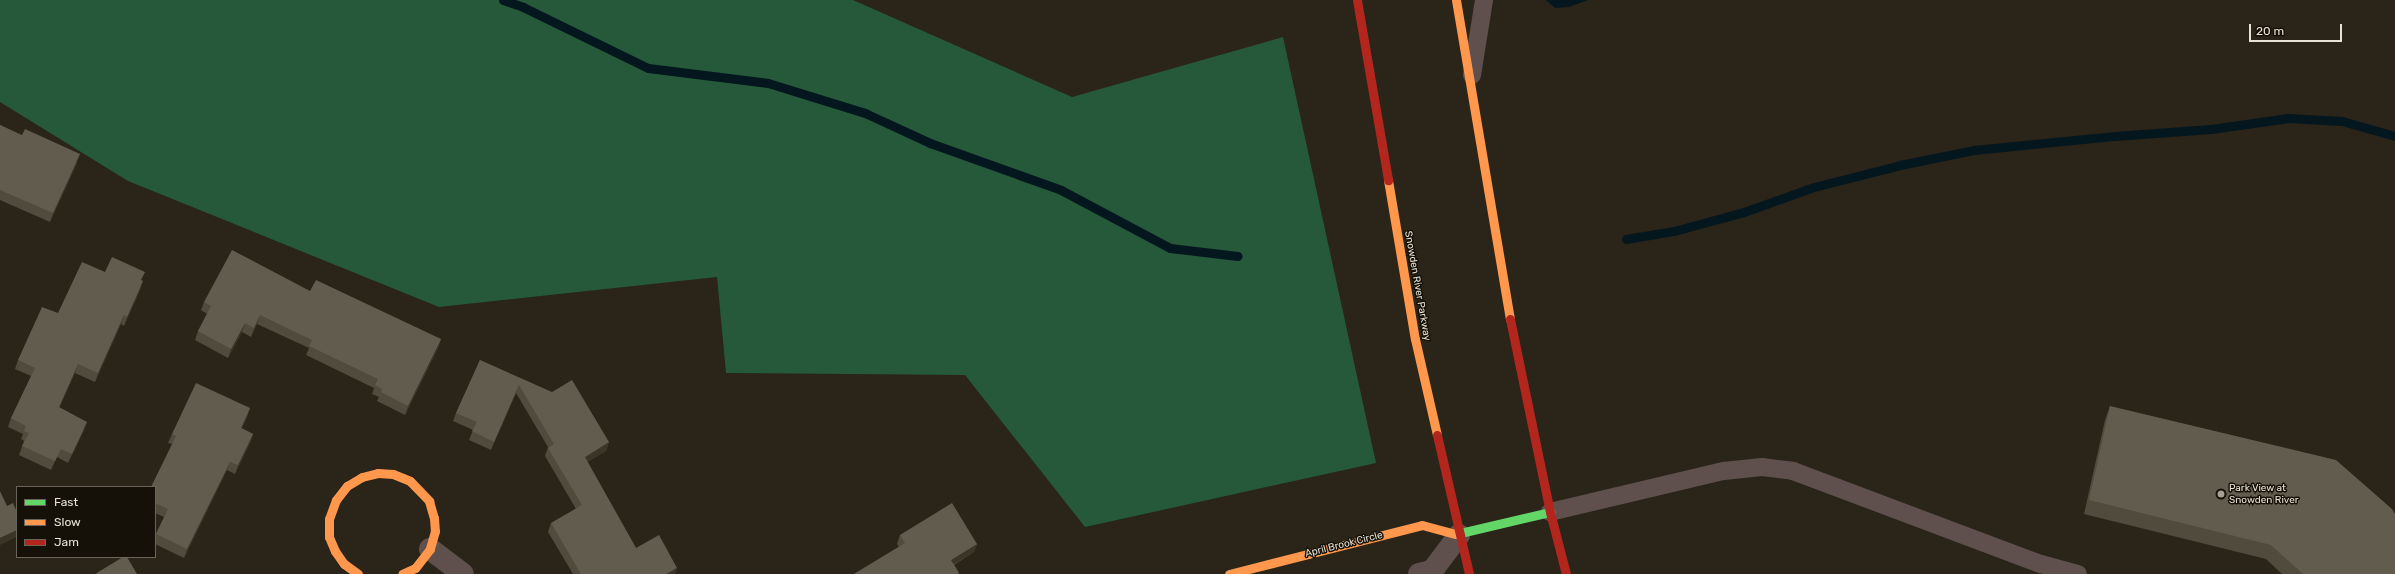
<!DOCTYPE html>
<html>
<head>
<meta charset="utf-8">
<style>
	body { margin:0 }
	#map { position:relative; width:2395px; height:574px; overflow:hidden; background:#2a2419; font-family:Rubik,sans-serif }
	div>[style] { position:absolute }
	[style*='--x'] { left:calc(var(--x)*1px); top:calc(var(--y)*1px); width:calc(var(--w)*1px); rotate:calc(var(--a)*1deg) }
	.forest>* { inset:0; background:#255939 }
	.water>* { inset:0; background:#05171e }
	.stream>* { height:9px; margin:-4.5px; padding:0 4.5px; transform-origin:4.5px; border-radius:4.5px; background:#05171e }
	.lane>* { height:18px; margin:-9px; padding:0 9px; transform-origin:9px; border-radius:9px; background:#5f504e }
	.street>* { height:22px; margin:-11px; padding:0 11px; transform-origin:11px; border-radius:11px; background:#5f504e }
	.fast>* { height:9px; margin:-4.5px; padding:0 4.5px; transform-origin:4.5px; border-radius:4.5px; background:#63d668 }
	.slow>* { height:9px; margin:-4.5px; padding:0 4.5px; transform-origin:4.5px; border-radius:4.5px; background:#ff974d }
	.jam>* { height:9px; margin:-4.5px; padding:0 4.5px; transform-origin:4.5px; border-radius:4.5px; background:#b3261e }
	.wall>* { inset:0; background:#514b3d }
	.shaded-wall>* { inset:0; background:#3b3528 }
	.building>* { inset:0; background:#625c4e }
	.dots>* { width:11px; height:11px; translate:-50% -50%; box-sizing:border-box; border:2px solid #151108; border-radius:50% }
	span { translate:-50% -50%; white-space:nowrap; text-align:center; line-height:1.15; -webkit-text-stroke:3px #151108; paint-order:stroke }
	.street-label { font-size:10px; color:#e8e3d6 }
	.poi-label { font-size:10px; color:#e8e3d6 }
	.left { translate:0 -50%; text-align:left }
	.legend { position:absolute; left:16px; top:486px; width:140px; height:72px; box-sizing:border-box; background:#151108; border:1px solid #69655a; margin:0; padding:5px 7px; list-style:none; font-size:12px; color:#e8e3d6 }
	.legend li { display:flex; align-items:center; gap:8px; height:20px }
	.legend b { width:20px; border:1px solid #69655a }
	.scale { position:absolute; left:2249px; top:24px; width:93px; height:18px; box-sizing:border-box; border:2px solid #e8e3d6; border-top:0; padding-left:5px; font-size:12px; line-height:14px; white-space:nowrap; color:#e8e3d6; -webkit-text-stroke:3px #151108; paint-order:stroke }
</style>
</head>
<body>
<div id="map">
	<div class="forest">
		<div style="clip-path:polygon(0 0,853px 0,1072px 97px,1283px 37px,1376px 463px,1085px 527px,965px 375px,726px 373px,717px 277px,439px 307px,128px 181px,0 102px)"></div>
	</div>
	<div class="water">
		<div style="clip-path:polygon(1546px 0,1588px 0,1569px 7px,1555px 8px)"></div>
	</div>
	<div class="stream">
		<div style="--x:503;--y:0;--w:21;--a:19"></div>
		<div style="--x:523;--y:7;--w:139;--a:26"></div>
		<div style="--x:648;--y:68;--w:121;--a:7.1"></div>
		<div style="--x:768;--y:83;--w:102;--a:17.2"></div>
		<div style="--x:865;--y:113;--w:72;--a:24.8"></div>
		<div style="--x:930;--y:143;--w:139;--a:19.7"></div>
		<div style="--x:1061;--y:190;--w:123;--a:28"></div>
		<div style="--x:1170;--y:248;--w:68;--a:6.7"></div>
		<div style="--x:1626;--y:239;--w:49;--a:-9.5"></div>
		<div style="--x:1674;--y:231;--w:73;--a:-15.2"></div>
		<div style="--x:1744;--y:212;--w:74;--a:-19.7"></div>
		<div style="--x:1814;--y:187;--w:89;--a:-14.3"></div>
		<div style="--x:1900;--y:165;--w:76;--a:-11.5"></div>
		<div style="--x:1974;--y:150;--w:142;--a:-5.7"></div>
		<div style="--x:2115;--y:136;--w:96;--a:-4.2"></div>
		<div style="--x:2211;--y:129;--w:78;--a:-8.1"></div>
		<div style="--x:2288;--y:118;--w:54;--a:3.2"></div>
		<div style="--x:2342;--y:121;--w:55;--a:15.8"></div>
	</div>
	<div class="lane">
		<div style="--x:1472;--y:75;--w:76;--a:-80.9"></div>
		<div style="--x:1550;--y:512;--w:179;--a:-13.3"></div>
		<div style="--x:1724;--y:471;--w:38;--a:-6"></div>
		<div style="--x:1762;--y:467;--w:31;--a:7"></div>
		<div style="--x:1793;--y:471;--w:265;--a:20.6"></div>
		<div style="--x:2041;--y:564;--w:38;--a:15"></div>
	</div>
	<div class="street">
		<div style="--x:430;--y:549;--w:41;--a:37.1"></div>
		<div style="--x:1419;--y:574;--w:13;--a:-13"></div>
		<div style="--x:1432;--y:571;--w:45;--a:-53.1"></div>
	</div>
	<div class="fast">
		<div style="--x:1456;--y:534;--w:97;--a:-13.2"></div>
	</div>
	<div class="slow">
		<div style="--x:1456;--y:0;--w:324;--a:80.4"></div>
		<div style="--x:1388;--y:180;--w:161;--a:80.4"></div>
		<div style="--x:1415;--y:339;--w:98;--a:77.1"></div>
		<div style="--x:358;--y:574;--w:17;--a:-144"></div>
		<div style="--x:344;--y:564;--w:16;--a:-125"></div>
		<div style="--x:335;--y:551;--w:15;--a:-113"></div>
		<div style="--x:329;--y:537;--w:18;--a:-90"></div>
		<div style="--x:329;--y:519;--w:20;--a:-70"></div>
		<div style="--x:336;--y:500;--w:18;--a:-52"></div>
		<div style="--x:347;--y:486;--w:17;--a:-31"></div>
		<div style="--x:362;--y:477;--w:16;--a:-14"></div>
		<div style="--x:378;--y:473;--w:15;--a:4"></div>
		<div style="--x:393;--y:474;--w:18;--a:22"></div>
		<div style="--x:410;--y:481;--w:28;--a:46"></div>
		<div style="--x:429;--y:501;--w:18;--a:74"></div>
		<div style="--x:434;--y:518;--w:13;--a:86"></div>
		<div style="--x:435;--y:531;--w:19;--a:106"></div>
		<div style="--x:430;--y:549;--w:24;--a:128"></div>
		<div style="--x:415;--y:568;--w:14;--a:155"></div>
		<div style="--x:1229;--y:574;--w:199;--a:-14.2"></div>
		<div style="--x:1422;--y:525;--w:35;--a:15"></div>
	</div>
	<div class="jam">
		<div style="--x:1357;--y:0;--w:183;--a:80.2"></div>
		<div style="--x:1510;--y:319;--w:197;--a:78.3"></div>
		<div style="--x:1550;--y:512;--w:64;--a:75.5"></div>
		<div style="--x:1437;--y:435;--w:143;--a:77"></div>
	</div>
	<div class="wall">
		<div style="clip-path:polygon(0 125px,77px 163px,50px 222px,0 200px)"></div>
		<div style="clip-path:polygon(142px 280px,140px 290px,124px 326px,121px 324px,95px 382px,75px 373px,59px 408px,84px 430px,68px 463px,57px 457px,51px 470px,19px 455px,24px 441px,21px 439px,23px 434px,8px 427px,11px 418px,31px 376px,15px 369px,18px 360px,58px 313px)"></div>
		<div style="clip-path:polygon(310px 291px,441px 339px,438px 348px,405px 415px,377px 401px,379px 397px,372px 394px,374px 388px,306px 355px,309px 348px,257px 324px,251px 337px,242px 332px,228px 358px,195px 340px,198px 331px,207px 314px,201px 310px,204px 302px)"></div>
		<div style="clip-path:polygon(480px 360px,609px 442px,606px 451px,587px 462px,636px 548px,675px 574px,573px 574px,548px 532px,551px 523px,576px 509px,545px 456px,548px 447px,516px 393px,491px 450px,469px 440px,473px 430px,453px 421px,456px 413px)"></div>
		<div style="clip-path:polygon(2110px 406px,2395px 574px,2282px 574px,2266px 559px,2084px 514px,2105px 420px)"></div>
		<div style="clip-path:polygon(250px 408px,247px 417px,242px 428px,253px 434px,250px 443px,235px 474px,227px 470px,184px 558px,155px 544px,155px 536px,164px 517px,155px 513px,155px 487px,172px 444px,168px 443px,172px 434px)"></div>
		<div style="clip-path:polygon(900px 535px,977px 544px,974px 552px,954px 565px,959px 573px,958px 574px,854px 574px,899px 547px,897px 544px)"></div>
	</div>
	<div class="shaded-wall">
		<div style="clip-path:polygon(80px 154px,77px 163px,50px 222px,53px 213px)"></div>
		<div style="clip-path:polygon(143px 281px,140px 290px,124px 326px,127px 317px)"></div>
		<div style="clip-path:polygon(124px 315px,121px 324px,95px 382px,98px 373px)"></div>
		<div style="clip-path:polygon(260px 315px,257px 324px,251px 337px,254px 328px)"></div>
		<div style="clip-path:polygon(245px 323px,242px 332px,228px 358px,231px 349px)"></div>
		<div style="clip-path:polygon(441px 339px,438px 348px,405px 415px,408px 406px)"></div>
		<div style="clip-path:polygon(78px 364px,75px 373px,56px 416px,59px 407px)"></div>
		<div style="clip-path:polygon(519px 385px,516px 393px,491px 450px,494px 442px)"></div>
		<div style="clip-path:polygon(250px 408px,247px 417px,238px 436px,241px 428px)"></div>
		<div style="clip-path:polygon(87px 422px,84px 430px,68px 463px,72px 454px)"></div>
		<div style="clip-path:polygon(253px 434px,250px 443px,235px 474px,238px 465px)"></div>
		<div style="clip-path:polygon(609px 442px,606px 451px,581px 465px,585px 457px)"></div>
		<div style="clip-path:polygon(230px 462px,227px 470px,184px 558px,187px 549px)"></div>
		<div style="clip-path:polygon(17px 530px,17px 537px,0 545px,0 538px)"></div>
		<div style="clip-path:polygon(977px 544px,974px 552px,947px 568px,951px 560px)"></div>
		<div style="clip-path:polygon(677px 568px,675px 574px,666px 574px)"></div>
	</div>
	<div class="building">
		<div style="clip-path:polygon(0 125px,22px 135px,25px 129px,80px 154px,53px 213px,0 190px)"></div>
		<div style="clip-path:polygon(232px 250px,310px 291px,316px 280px,441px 339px,408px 406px,381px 392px,382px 389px,375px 385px,378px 379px,309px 346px,312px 340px,260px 315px,254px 328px,245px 323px,231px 349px,198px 331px,211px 306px,204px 302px)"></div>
		<div style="clip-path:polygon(112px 257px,145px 272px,141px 280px,143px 281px,127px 317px,124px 315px,98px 373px,78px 364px,59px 407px,87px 422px,72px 454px,61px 449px,55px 461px,22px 446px,29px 433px,24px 431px,26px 426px,11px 418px,35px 368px,18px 360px,42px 307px,58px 313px,82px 262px,105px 272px)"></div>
		<div style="clip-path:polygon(480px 360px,552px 392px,572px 380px,609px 442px,585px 457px,636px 548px,659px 535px,677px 568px,666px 574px,581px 574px,551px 523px,582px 505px,548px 448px,554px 444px,519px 385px,494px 442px,472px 431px,477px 422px,456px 413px)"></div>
		<div style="clip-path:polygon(196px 383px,250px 408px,241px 428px,253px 434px,238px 465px,230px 462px,187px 549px,156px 534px,168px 509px,155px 503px,155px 487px,151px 487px,176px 436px,172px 434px)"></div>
		<div style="clip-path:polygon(2110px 406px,2336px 460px,2392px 509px,2395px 514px,2395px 574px,2303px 574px,2271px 545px,2089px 500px)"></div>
		<div style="clip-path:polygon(0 491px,7px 506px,13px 503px,17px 512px,17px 530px,0 538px)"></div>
		<div style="clip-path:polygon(952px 503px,977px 544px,951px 560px,959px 573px,957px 574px,854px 574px,905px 543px,900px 535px)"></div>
		<div style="clip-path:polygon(123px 557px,127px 557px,137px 574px,95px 574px)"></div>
	</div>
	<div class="dots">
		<div style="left:2221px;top:494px;background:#a6a094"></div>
	</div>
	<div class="street-label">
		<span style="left:1417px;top:286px;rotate:80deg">Snowden River Parkway</span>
		<span style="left:1344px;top:545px;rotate:-14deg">April Brook Circle</span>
	</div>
	<div class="poi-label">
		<span class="left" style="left:2229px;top:494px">Park View at<br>Snowden River</span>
	</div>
	<ul class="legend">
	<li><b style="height:5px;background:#63d668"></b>Fast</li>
	<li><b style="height:5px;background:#ff974d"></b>Slow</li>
	<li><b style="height:5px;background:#b3261e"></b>Jam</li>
	</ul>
	<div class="scale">20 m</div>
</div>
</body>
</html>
